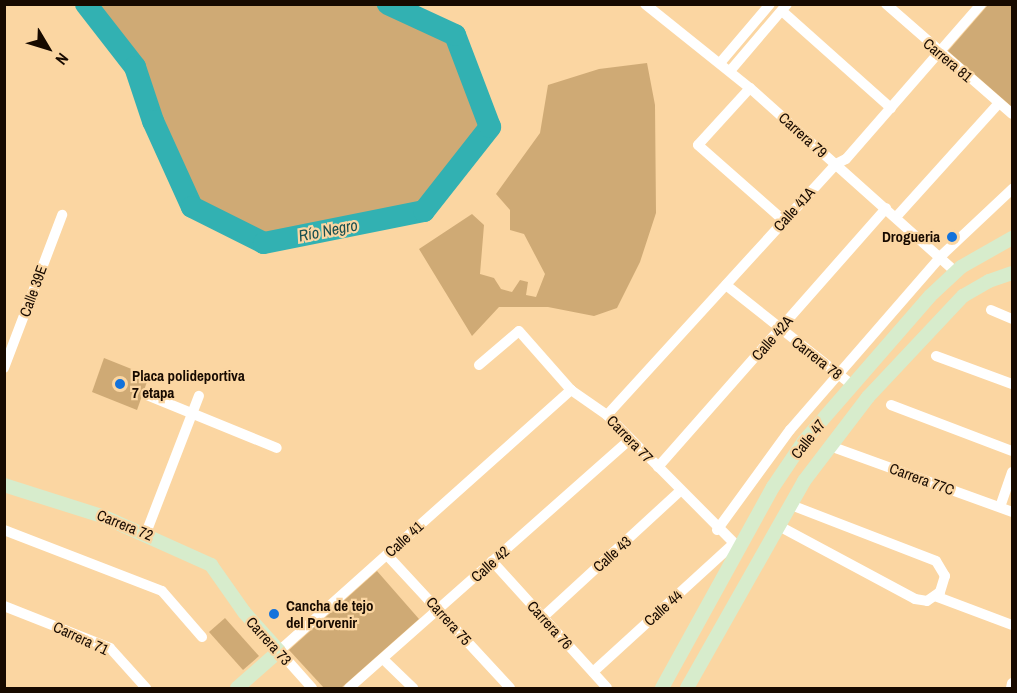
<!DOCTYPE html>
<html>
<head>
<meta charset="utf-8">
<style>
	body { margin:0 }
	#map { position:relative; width:1017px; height:693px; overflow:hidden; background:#fbd6a2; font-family:"Archivo Narrow",sans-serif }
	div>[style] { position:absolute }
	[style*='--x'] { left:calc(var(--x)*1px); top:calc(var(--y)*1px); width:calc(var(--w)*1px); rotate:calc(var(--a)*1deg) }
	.green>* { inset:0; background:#cfaa75 }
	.river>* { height:22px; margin:-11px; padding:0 11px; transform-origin:11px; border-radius:11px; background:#32b1b2 }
	.street>* { height:10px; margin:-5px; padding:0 5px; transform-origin:5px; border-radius:5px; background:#fff }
	.secondary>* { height:14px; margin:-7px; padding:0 7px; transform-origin:7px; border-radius:7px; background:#d7eccc }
	.dots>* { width:16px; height:16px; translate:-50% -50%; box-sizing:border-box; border:3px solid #fbd6a2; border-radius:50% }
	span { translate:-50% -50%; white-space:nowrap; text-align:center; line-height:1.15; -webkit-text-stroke:4.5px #fbd6a2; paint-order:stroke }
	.street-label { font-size:15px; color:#170a00 }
	.poi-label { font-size:15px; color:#170a00; font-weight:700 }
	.right { translate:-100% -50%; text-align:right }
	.left { translate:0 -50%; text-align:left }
	.water-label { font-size:16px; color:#1a4f4f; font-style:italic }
	.frame { position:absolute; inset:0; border:6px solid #170a00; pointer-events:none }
	.north { position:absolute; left:18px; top:18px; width:60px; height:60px; -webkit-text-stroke:4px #fbd6a2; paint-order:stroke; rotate:128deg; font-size:16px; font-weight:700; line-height:24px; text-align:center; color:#170a00 }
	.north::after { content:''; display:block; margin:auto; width:21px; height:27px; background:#170a00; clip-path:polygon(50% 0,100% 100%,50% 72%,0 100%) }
</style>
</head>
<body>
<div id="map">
	<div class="green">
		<div style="clip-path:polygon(86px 5px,388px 5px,455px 35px,490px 127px,424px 211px,264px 243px,192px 207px,153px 121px,135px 67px)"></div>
		<div style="clip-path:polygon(988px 5px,1012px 5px,1012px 107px,948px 51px)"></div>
		<div style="clip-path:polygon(647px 63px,655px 105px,656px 213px,640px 262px,617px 308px,594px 316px,548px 307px,499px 307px,472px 336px,419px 249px,472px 214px,484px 225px,480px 274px,494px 278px,501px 289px,512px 292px,520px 280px,528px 282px,526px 295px,536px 297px,545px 274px,524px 234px,510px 230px,510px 210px,496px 194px,540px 133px,548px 85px,599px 69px)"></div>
		<div style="clip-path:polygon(104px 358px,149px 376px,137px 410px,92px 392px)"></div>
		<div style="clip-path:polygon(377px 571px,419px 619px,341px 688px,324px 688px,289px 650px)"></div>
		<div style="clip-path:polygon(225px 618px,259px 656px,243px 670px,209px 632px)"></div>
	</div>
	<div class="river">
		<div style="--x:86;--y:4;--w:80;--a:52.1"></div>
		<div style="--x:135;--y:67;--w:57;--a:71.6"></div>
		<div style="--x:153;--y:121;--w:94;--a:65.6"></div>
		<div style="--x:192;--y:207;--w:80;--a:26.6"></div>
		<div style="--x:264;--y:243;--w:163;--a:-11.3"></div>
		<div style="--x:424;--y:211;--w:107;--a:-51.8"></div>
		<div style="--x:490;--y:127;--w:98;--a:-110.8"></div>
		<div style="--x:455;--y:35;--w:74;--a:-155.2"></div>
	</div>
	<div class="street">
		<div style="--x:645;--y:4;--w:134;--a:38.7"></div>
		<div style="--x:750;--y:88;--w:276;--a:41.8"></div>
		<div style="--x:886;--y:4;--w:167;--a:41.1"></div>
		<div style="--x:782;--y:11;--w:146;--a:41.7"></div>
		<div style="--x:720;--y:63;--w:77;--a:-49.7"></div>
		<div style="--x:730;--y:71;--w:88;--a:-49.6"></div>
		<div style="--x:750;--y:88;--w:77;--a:132.4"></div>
		<div style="--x:698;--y:145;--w:113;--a:41.4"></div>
		<div style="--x:897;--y:216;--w:152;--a:-47.9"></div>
		<div style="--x:726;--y:285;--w:161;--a:38.4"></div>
		<div style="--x:991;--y:310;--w:23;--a:23"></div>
		<div style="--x:936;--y:356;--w:81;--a:20.2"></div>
		<div style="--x:479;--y:365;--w:52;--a:-40.4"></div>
		<div style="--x:519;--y:331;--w:79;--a:48.6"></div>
		<div style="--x:571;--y:390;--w:44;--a:34.8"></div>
		<div style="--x:607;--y:415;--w:189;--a:45.2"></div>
		<div style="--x:4;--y:368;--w:164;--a:-69.2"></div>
		<div style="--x:147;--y:395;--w:140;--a:22.2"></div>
		<div style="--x:891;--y:405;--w:129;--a:20.8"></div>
		<div style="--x:607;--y:415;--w:340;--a:-47.6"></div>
		<div style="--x:836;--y:164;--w:11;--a:-27"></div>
		<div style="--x:846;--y:159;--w:206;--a:-48.9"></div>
		<div style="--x:830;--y:446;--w:194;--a:19.9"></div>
		<div style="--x:658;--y:467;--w:345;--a:-48.6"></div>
		<div style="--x:1000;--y:507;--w:37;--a:-71"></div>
		<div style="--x:779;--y:526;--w:154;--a:28.2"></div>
		<div style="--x:915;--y:599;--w:12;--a:9"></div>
		<div style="--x:927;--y:601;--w:16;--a:-35"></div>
		<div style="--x:940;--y:592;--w:17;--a:-73"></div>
		<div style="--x:945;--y:576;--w:17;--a:-121"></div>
		<div style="--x:936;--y:561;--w:155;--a:-158.9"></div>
		<div style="--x:4;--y:530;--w:169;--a:21.1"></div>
		<div style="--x:162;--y:591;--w:61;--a:49"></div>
		<div style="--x:717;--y:530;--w:124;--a:-53.9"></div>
		<div style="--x:790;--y:430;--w:230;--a:-49"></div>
		<div style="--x:941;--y:256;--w:98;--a:-43.3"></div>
		<div style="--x:146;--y:533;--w:147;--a:-68.9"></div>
		<div style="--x:387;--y:555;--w:181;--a:47.2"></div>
		<div style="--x:492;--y:561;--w:171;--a:47.8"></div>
		<div style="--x:935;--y:596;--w:82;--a:20.6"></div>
		<div style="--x:4;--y:606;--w:114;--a:21.6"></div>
		<div style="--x:110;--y:648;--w:54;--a:48"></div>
		<div style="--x:543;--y:617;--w:186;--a:-42.6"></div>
		<div style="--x:383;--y:659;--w:42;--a:44"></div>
		<div style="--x:593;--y:672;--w:188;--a:-42.4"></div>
		<div style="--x:312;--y:688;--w:50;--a:-131.7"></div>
		<div style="--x:279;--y:651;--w:392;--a:-41.8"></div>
		<div style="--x:349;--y:688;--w:375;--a:-41.5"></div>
		<div style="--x:1011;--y:688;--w:5;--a:-79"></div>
	</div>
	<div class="secondary">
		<div style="--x:4;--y:485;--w:103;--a:17.6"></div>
		<div style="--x:102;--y:516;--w:120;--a:24.2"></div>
		<div style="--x:211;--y:565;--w:57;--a:54.9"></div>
		<div style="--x:244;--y:612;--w:52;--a:48.1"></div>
		<div style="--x:279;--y:651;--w:56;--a:138.6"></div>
		<div style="--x:662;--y:688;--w:230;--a:-61.1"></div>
		<div style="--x:773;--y:487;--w:55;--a:-56"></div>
		<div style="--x:804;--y:441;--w:192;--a:-49"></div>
		<div style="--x:930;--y:296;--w:42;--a:-43.1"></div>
		<div style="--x:961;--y:267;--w:59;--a:-29.6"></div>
		<div style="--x:687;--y:688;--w:238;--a:-60.5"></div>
		<div style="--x:804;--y:481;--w:106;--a:-52.7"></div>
		<div style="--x:868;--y:397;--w:139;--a:-46.8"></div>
		<div style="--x:963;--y:296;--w:30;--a:-30"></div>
		<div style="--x:989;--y:281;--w:24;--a:-19"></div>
	</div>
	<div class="dots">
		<div style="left:952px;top:237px;background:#1372db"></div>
		<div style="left:120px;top:384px;background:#1372db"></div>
		<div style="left:274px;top:614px;background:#1372db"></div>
	</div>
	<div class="street-label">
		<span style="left:948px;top:60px;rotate:40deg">Carrera 81</span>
		<span style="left:803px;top:135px;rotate:42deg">Carrera 79</span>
		<span style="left:794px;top:209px;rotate:-48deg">Calle 41A</span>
		<span style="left:33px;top:291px;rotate:-70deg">Calle 39E</span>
		<span style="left:772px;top:338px;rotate:-49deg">Calle 42A</span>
		<span style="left:817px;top:358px;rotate:38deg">Carrera 78</span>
		<span style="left:630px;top:439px;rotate:46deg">Carrera 77</span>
		<span style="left:808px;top:439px;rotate:-52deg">Calle 47</span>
		<span style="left:922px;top:479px;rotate:20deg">Carrera 77C</span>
		<span style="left:125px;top:525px;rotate:22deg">Carrera 72</span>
		<span style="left:404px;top:539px;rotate:-42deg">Calle 41</span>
		<span style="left:612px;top:554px;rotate:-42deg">Calle 43</span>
		<span style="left:490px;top:564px;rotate:-42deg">Calle 42</span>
		<span style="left:663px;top:608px;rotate:-42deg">Calle 44</span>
		<span style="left:449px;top:621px;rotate:48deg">Carrera 75</span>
		<span style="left:550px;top:625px;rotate:48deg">Carrera 76</span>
		<span style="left:81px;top:638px;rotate:25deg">Carrera 71</span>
		<span style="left:269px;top:641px;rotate:48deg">Carrera 73</span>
	</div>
	<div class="poi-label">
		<span class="right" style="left:940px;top:237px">Drogueria</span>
		<span class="left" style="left:132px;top:384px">Placa polideportiva<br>7 etapa</span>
		<span class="left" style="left:286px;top:614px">Cancha de tejo<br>del Porvenir</span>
	</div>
	<div class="water-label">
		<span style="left:328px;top:230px;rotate:-11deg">Río Negro</span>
	</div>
	<div class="frame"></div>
	<div class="north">N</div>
</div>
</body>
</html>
